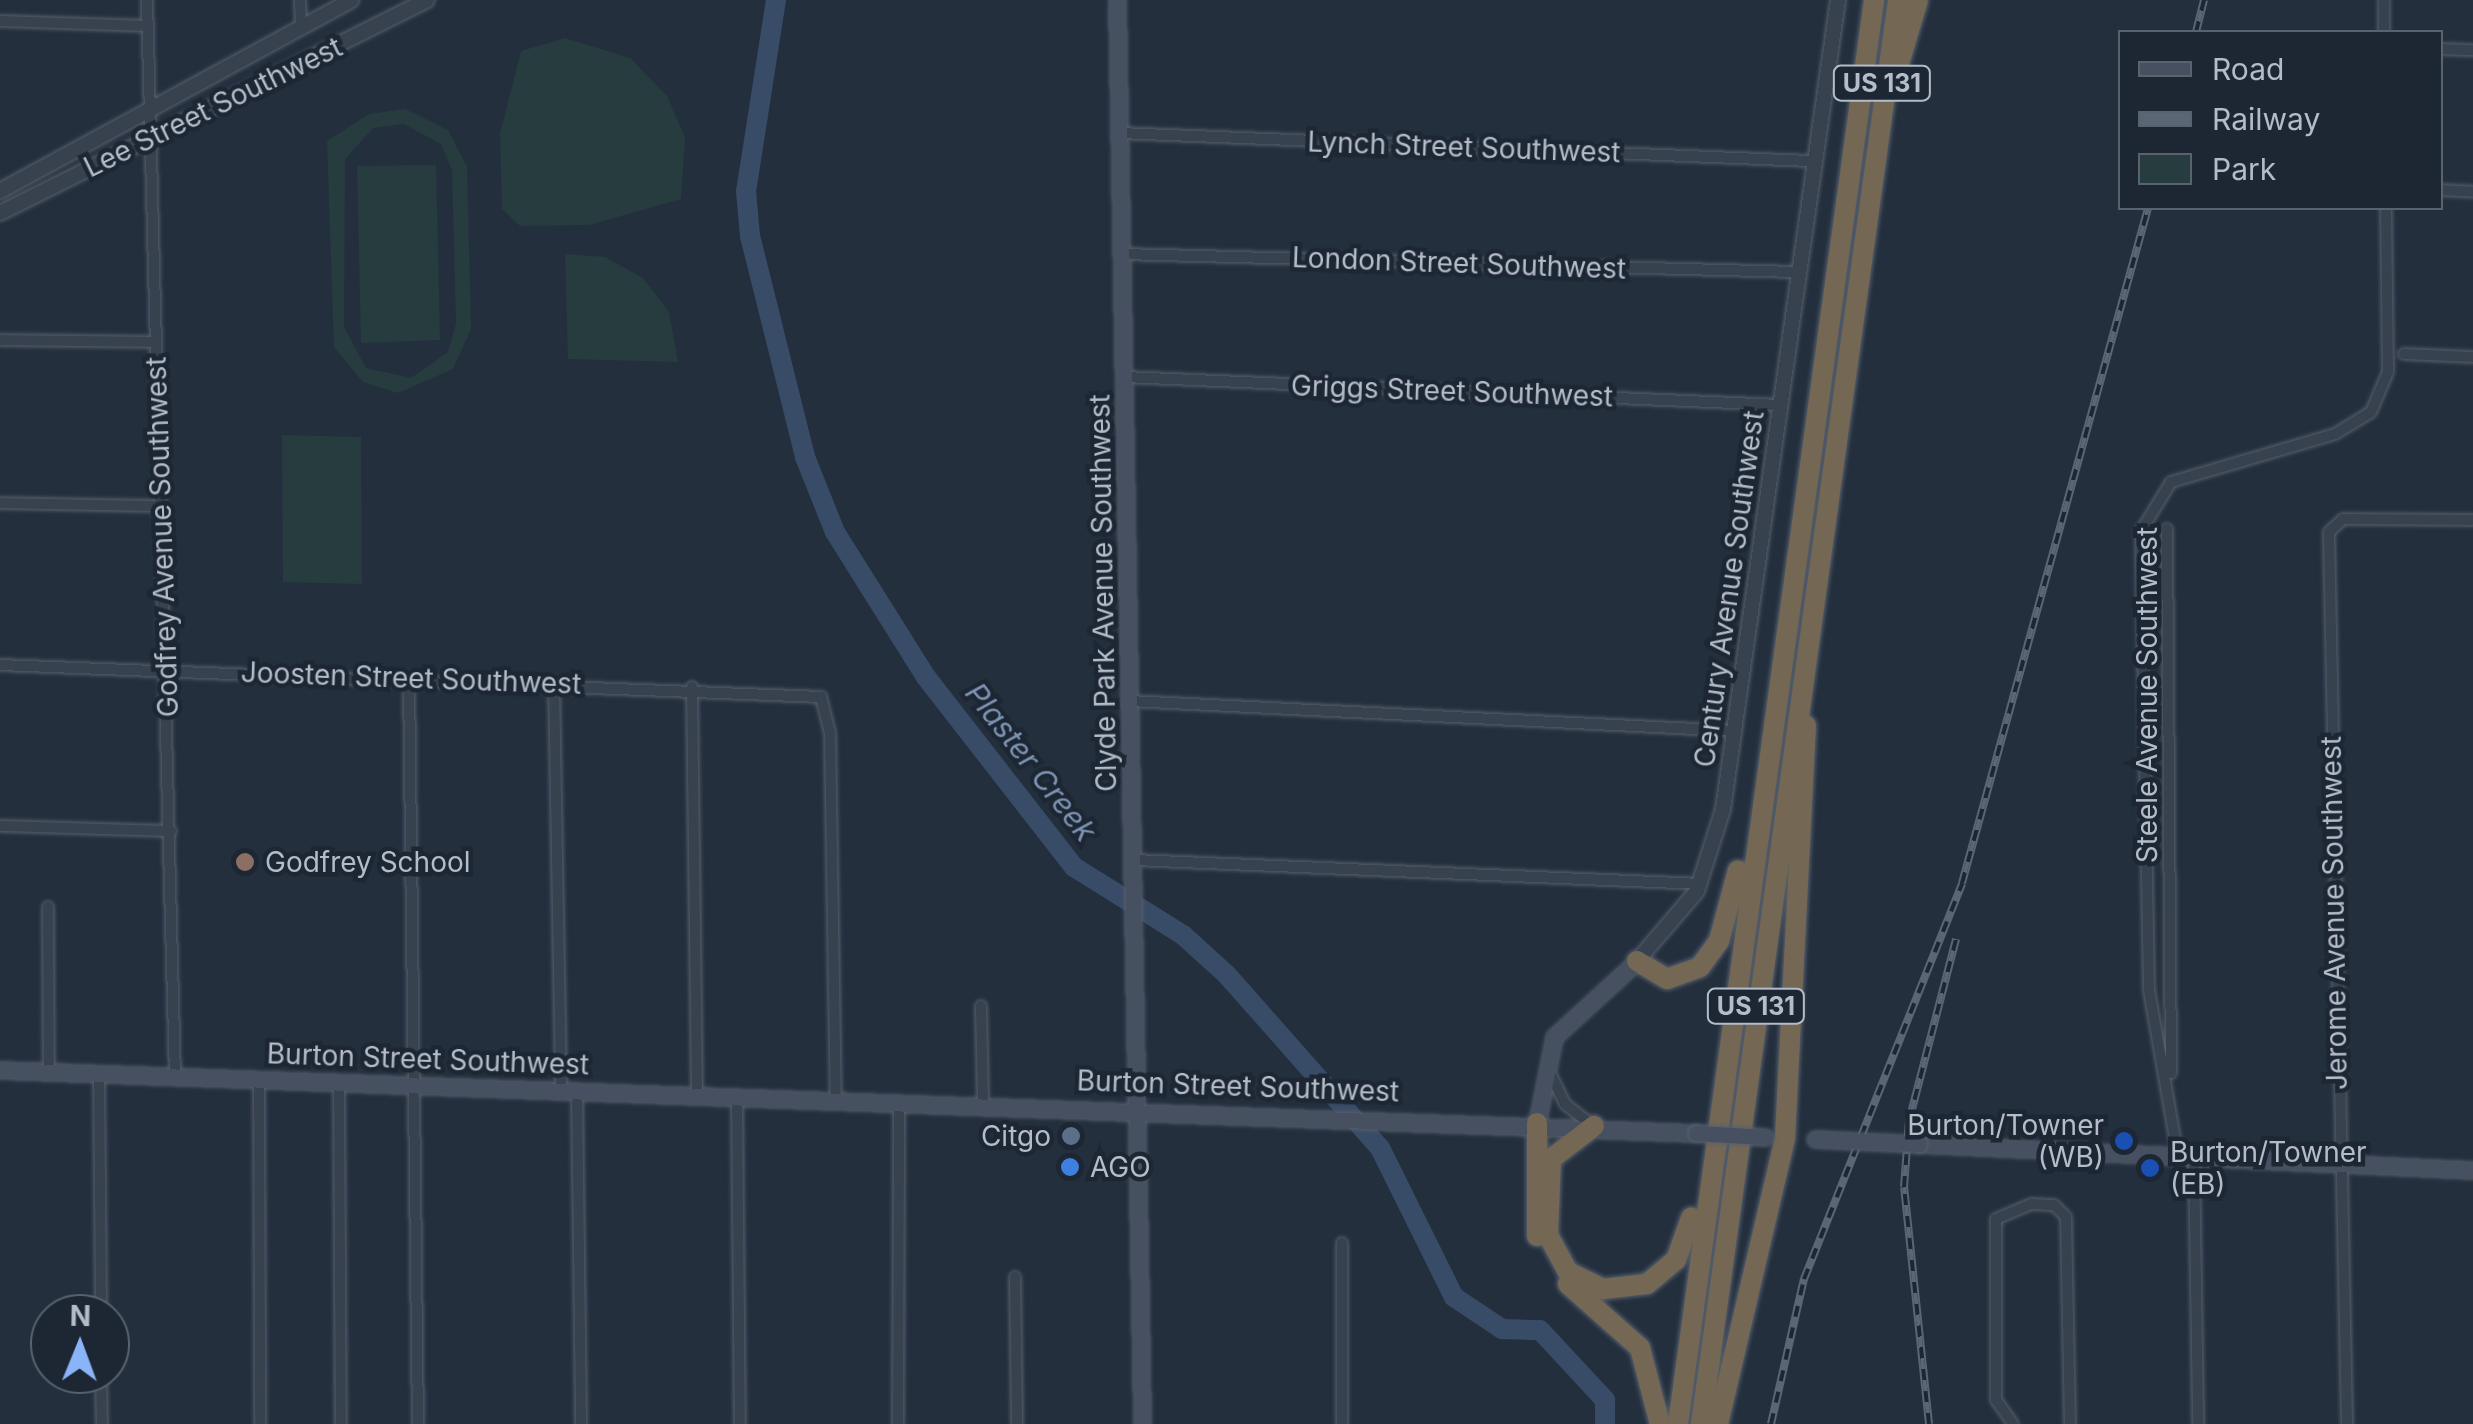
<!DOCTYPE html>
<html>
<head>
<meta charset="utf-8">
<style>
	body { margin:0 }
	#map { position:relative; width:2473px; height:1424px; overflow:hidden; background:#242f3e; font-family:Inter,sans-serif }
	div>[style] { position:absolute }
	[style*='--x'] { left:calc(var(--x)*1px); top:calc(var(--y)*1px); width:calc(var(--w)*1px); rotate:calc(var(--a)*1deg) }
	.green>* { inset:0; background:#263c3f }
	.river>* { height:20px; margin:-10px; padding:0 10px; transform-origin:10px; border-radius:10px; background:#394c67 }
	.roads { filter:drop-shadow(0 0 2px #565f6c) drop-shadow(0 0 2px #565f6c) }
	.minor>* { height:10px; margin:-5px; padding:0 5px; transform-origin:5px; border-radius:5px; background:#38414e }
	.tertiary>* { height:14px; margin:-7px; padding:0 7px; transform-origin:7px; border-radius:7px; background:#38414e }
	.secondary>* { height:15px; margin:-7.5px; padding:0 7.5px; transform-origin:7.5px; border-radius:7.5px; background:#465061 }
	.motorway>* { height:20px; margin:-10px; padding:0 10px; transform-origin:10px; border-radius:10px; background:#746855 }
	.rail>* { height:8px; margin-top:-4px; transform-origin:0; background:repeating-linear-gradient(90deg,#1d2633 0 11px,#5a6575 0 22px); box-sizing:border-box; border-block:2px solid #5a6575 }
	.bridges { filter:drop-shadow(0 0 2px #565f6c) drop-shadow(0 0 2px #565f6c) }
	.secondary-bridge>* { height:15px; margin:-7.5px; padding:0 7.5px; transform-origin:7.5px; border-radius:7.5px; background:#465061 }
	.dots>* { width:28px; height:28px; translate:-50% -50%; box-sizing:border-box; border:5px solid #1d2633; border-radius:50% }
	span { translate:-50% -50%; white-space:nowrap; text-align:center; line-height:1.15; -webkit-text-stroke:9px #1d2633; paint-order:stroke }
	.shield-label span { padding:2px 8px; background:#1d2633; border:2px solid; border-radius:8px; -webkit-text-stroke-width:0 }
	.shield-label { font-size:25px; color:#b4bcc9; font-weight:700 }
	.street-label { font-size:28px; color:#b4bcc9 }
	.poi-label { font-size:28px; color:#b4bcc9 }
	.left { translate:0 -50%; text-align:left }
	.right { translate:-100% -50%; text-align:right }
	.water-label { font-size:30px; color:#7c92b1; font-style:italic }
	.legend { position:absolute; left:2118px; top:30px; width:325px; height:180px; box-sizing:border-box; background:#1d2633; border:2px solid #59626f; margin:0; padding:12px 18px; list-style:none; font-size:30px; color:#b4bcc9 }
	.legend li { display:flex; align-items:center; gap:20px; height:50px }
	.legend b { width:50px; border:2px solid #59626f }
	.north { position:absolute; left:30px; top:1294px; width:100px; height:100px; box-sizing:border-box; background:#1d2633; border:2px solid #59626f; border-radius:50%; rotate:1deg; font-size:28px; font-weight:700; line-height:40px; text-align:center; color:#b4bcc9 }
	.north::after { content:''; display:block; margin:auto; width:35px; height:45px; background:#8ab4f8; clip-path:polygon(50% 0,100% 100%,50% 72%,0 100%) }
</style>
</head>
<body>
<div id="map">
	<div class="green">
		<div style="clip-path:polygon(565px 38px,630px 58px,667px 96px,685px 137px,681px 199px,589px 225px,520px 226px,502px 209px,500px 134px,521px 51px)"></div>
		<div style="clip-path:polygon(evenodd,405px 109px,448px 130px,467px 167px,471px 329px,453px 369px,398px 393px,363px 382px,334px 347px,327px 141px,369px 114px,405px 109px,404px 124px,441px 144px,452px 170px,456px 324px,448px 352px,411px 378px,366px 368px,344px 327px,345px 159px,373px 128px,404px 124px)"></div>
		<div style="clip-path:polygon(436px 165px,440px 340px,361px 343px,357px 166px)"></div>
		<div style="clip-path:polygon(565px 254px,605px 257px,643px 278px,669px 312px,678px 362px,568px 359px)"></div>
		<div style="clip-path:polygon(282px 435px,361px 437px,362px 584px,283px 582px)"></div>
	</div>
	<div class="river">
		<div style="--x:776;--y:0;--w:193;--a:98.9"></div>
		<div style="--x:746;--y:191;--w:45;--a:84.9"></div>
		<div style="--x:750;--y:236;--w:228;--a:76"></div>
		<div style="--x:805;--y:457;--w:81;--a:68.2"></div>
		<div style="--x:835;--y:532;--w:171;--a:57.9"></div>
		<div style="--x:926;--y:677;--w:241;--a:52.1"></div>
		<div style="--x:1074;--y:867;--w:128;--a:32"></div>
		<div style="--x:1183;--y:935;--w:59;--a:42.3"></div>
		<div style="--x:1227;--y:975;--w:231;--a:48.5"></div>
		<div style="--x:1380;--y:1148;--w:166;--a:63.6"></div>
		<div style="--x:1454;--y:1297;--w:58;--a:33.7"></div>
		<div style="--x:1502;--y:1329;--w:38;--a:2"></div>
		<div style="--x:1540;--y:1330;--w:96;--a:47.1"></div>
		<div style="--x:1605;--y:1400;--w:24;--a:90"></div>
	</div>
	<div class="roads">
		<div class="minor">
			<div style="--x:147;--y:0;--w:1075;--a:88.51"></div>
			<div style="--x:300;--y:0;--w:26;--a:88"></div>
			<div style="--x:2384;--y:0;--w:32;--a:90"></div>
			<div style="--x:0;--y:21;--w:148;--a:1.9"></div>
			<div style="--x:2440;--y:49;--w:33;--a:2"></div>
			<div style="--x:1119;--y:133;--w:692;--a:2.32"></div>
			<div style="--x:2440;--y:190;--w:33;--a:3"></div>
			<div style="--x:1122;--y:254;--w:674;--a:1.53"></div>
			<div style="--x:0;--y:340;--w:156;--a:0.7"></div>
			<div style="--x:2404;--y:354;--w:69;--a:2.5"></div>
			<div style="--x:1124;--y:377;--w:657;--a:2.44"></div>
			<div style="--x:0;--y:503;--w:161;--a:1.1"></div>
			<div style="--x:2167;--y:529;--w:544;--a:89.58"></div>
			<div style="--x:0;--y:665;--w:822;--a:2.23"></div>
			<div style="--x:821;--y:697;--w:36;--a:76"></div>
			<div style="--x:830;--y:732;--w:365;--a:89.1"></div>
			<div style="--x:409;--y:678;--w:746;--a:89.31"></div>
			<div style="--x:554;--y:683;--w:406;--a:89"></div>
			<div style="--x:692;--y:687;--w:406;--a:89.3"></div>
			<div style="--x:1129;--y:701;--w:608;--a:2.83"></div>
			<div style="--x:0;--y:826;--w:171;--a:1.7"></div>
			<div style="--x:1134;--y:860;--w:568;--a:2.42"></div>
			<div style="--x:48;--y:907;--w:164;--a:89.7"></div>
			<div style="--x:981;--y:1006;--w:96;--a:88.8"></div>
			<div style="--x:1549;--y:1071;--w:37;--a:64"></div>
			<div style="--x:1565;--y:1104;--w:36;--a:38"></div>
			<div style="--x:99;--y:1073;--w:241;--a:89.5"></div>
			<div style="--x:259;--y:1078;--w:346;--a:89.8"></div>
			<div style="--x:339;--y:1081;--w:343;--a:89.7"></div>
			<div style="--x:577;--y:1090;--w:334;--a:89.3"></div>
			<div style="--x:737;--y:1095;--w:329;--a:89.5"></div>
			<div style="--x:2178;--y:1156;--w:169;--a:-99.9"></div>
			<div style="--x:2149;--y:990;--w:459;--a:-91"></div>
			<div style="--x:2141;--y:531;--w:57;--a:-58.5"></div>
			<div style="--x:2171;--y:482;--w:171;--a:-16.3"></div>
			<div style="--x:2335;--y:434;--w:42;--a:-31.4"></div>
			<div style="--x:2371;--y:412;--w:43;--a:-67"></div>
			<div style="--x:2388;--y:372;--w:164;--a:-90.7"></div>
			<div style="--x:2194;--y:1157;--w:267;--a:89.1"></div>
			<div style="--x:1342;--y:1243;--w:181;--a:90"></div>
			<div style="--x:1015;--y:1277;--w:147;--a:89.2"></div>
			<div style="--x:101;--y:1374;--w:50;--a:88.9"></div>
			<div style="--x:898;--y:1424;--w:323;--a:-89.8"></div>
			<div style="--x:2013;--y:1424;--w:29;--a:-125"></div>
			<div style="--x:1996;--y:1400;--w:181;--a:-90"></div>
			<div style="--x:1996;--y:1219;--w:39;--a:-23"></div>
			<div style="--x:2032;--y:1204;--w:22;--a:3"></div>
			<div style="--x:2054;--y:1205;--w:17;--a:45"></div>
			<div style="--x:2066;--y:1217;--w:207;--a:88.9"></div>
			<div style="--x:2347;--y:1424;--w:892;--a:-91.16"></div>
			<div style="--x:2329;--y:532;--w:19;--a:-43"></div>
			<div style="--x:2343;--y:519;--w:130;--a:0.4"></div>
		</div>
		<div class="tertiary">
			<div style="--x:0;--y:191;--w:400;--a:-28.5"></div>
			<div style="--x:0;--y:213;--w:477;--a:-26.5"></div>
			<div style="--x:1637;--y:961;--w:92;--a:-49.4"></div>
			<div style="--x:1697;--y:891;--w:86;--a:-72.4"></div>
			<div style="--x:1723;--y:809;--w:817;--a:-81.91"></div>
		</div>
		<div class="secondary">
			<div style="--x:1117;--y:0;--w:1424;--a:88.99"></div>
			<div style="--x:0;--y:1070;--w:1697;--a:2.13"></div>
			<div style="--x:1537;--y:1123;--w:88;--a:-78.8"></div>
			<div style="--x:1554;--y:1037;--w:113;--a:-42.5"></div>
			<div style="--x:1919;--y:1144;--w:555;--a:2.69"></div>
		</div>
		<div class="motorway">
			<div style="--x:1895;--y:77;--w:80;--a:-73.4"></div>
			<div style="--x:1637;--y:961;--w:35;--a:31"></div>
			<div style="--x:1667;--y:979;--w:35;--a:-20"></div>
			<div style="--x:1700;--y:967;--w:32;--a:-54"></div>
			<div style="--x:1719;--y:941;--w:73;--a:-75"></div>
			<div style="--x:1594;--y:1126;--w:54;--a:142.5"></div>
			<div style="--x:1551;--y:1159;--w:76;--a:92.3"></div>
			<div style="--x:1548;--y:1235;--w:42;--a:61.6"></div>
			<div style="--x:1568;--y:1272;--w:39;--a:26"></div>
			<div style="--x:1603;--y:1289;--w:44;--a:-6.5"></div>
			<div style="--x:1647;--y:1284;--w:38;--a:-40"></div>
			<div style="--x:1676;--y:1260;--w:45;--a:-70.3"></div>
			<div style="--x:1537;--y:1236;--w:113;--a:-90"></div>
			<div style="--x:1568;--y:1284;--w:96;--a:41.6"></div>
			<div style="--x:1640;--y:1348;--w:79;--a:75.3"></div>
			<div style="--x:1678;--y:1424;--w:1437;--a:-82.16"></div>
			<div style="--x:1701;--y:1424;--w:1438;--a:-82.12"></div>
			<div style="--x:1718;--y:1424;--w:294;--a:-76.8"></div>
			<div style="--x:1785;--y:1138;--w:413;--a:-87.1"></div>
		</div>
	</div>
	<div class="rail">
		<div style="--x:2196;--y:32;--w:33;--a:-76"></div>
		<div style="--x:1771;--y:1424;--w:149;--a:-77.2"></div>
		<div style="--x:1804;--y:1279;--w:426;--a:-68.2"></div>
		<div style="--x:1962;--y:883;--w:700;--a:-74.59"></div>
		<div style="--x:1929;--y:1424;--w:238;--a:-96"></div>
		<div style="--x:1904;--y:1187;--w:66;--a:-85.7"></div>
		<div style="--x:1909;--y:1121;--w:188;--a:-75.5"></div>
	</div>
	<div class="bridges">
		<div class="secondary-bridge">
			<div style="--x:1696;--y:1133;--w:69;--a:3.3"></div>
			<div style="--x:1815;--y:1139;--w:104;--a:2.8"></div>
		</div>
	</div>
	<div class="dots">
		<div style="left:245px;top:862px;background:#8d6e63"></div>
		<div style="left:1071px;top:1136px;background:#5c6f8a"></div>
		<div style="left:2124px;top:1141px;background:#1a4fb4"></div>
		<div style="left:1070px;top:1167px;background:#3f7fe0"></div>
		<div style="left:2150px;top:1168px;background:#1a4fb4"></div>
	</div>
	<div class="shield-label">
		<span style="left:1882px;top:83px">US 131</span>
		<span style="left:1756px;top:1006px">US 131</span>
	</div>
	<div class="street-label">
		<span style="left:213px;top:107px;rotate:-26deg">Lee Street Southwest</span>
		<span style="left:1464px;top:147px;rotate:2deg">Lynch Street Southwest</span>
		<span style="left:1459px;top:263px;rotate:2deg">London Street Southwest</span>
		<span style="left:1452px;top:391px;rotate:2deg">Griggs Street Southwest</span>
		<span style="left:162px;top:537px;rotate:-92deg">Godfrey Avenue Southwest</span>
		<span style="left:1729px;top:589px;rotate:-82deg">Century Avenue Southwest</span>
		<span style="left:1103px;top:593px;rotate:-91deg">Clyde Park Avenue Southwest</span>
		<span style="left:411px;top:678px;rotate:2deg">Joosten Street Southwest</span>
		<span style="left:2147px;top:695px;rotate:-90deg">Steele Avenue Southwest</span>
		<span style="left:2334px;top:913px;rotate:-91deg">Jerome Avenue Southwest</span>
		<span style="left:428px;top:1059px;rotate:2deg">Burton Street Southwest</span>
		<span style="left:1238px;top:1086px;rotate:2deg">Burton Street Southwest</span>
	</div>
	<div class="poi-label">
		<span class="left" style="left:265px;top:862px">Godfrey School</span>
		<span class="right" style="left:2104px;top:1141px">Burton/Towner<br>(WB)</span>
		<span class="right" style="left:1051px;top:1136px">Citgo</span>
		<span class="left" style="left:2170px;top:1168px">Burton/Towner<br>(EB)</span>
		<span class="left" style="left:1090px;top:1167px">AGO</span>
	</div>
	<div class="water-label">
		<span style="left:1031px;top:762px;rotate:52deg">Plaster Creek</span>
	</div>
	<ul class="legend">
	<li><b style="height:12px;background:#465061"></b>Road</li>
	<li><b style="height:12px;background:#5a6575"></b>Railway</li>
	<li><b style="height:28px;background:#263c3f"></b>Park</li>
	</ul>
	<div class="north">N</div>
</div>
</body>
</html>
